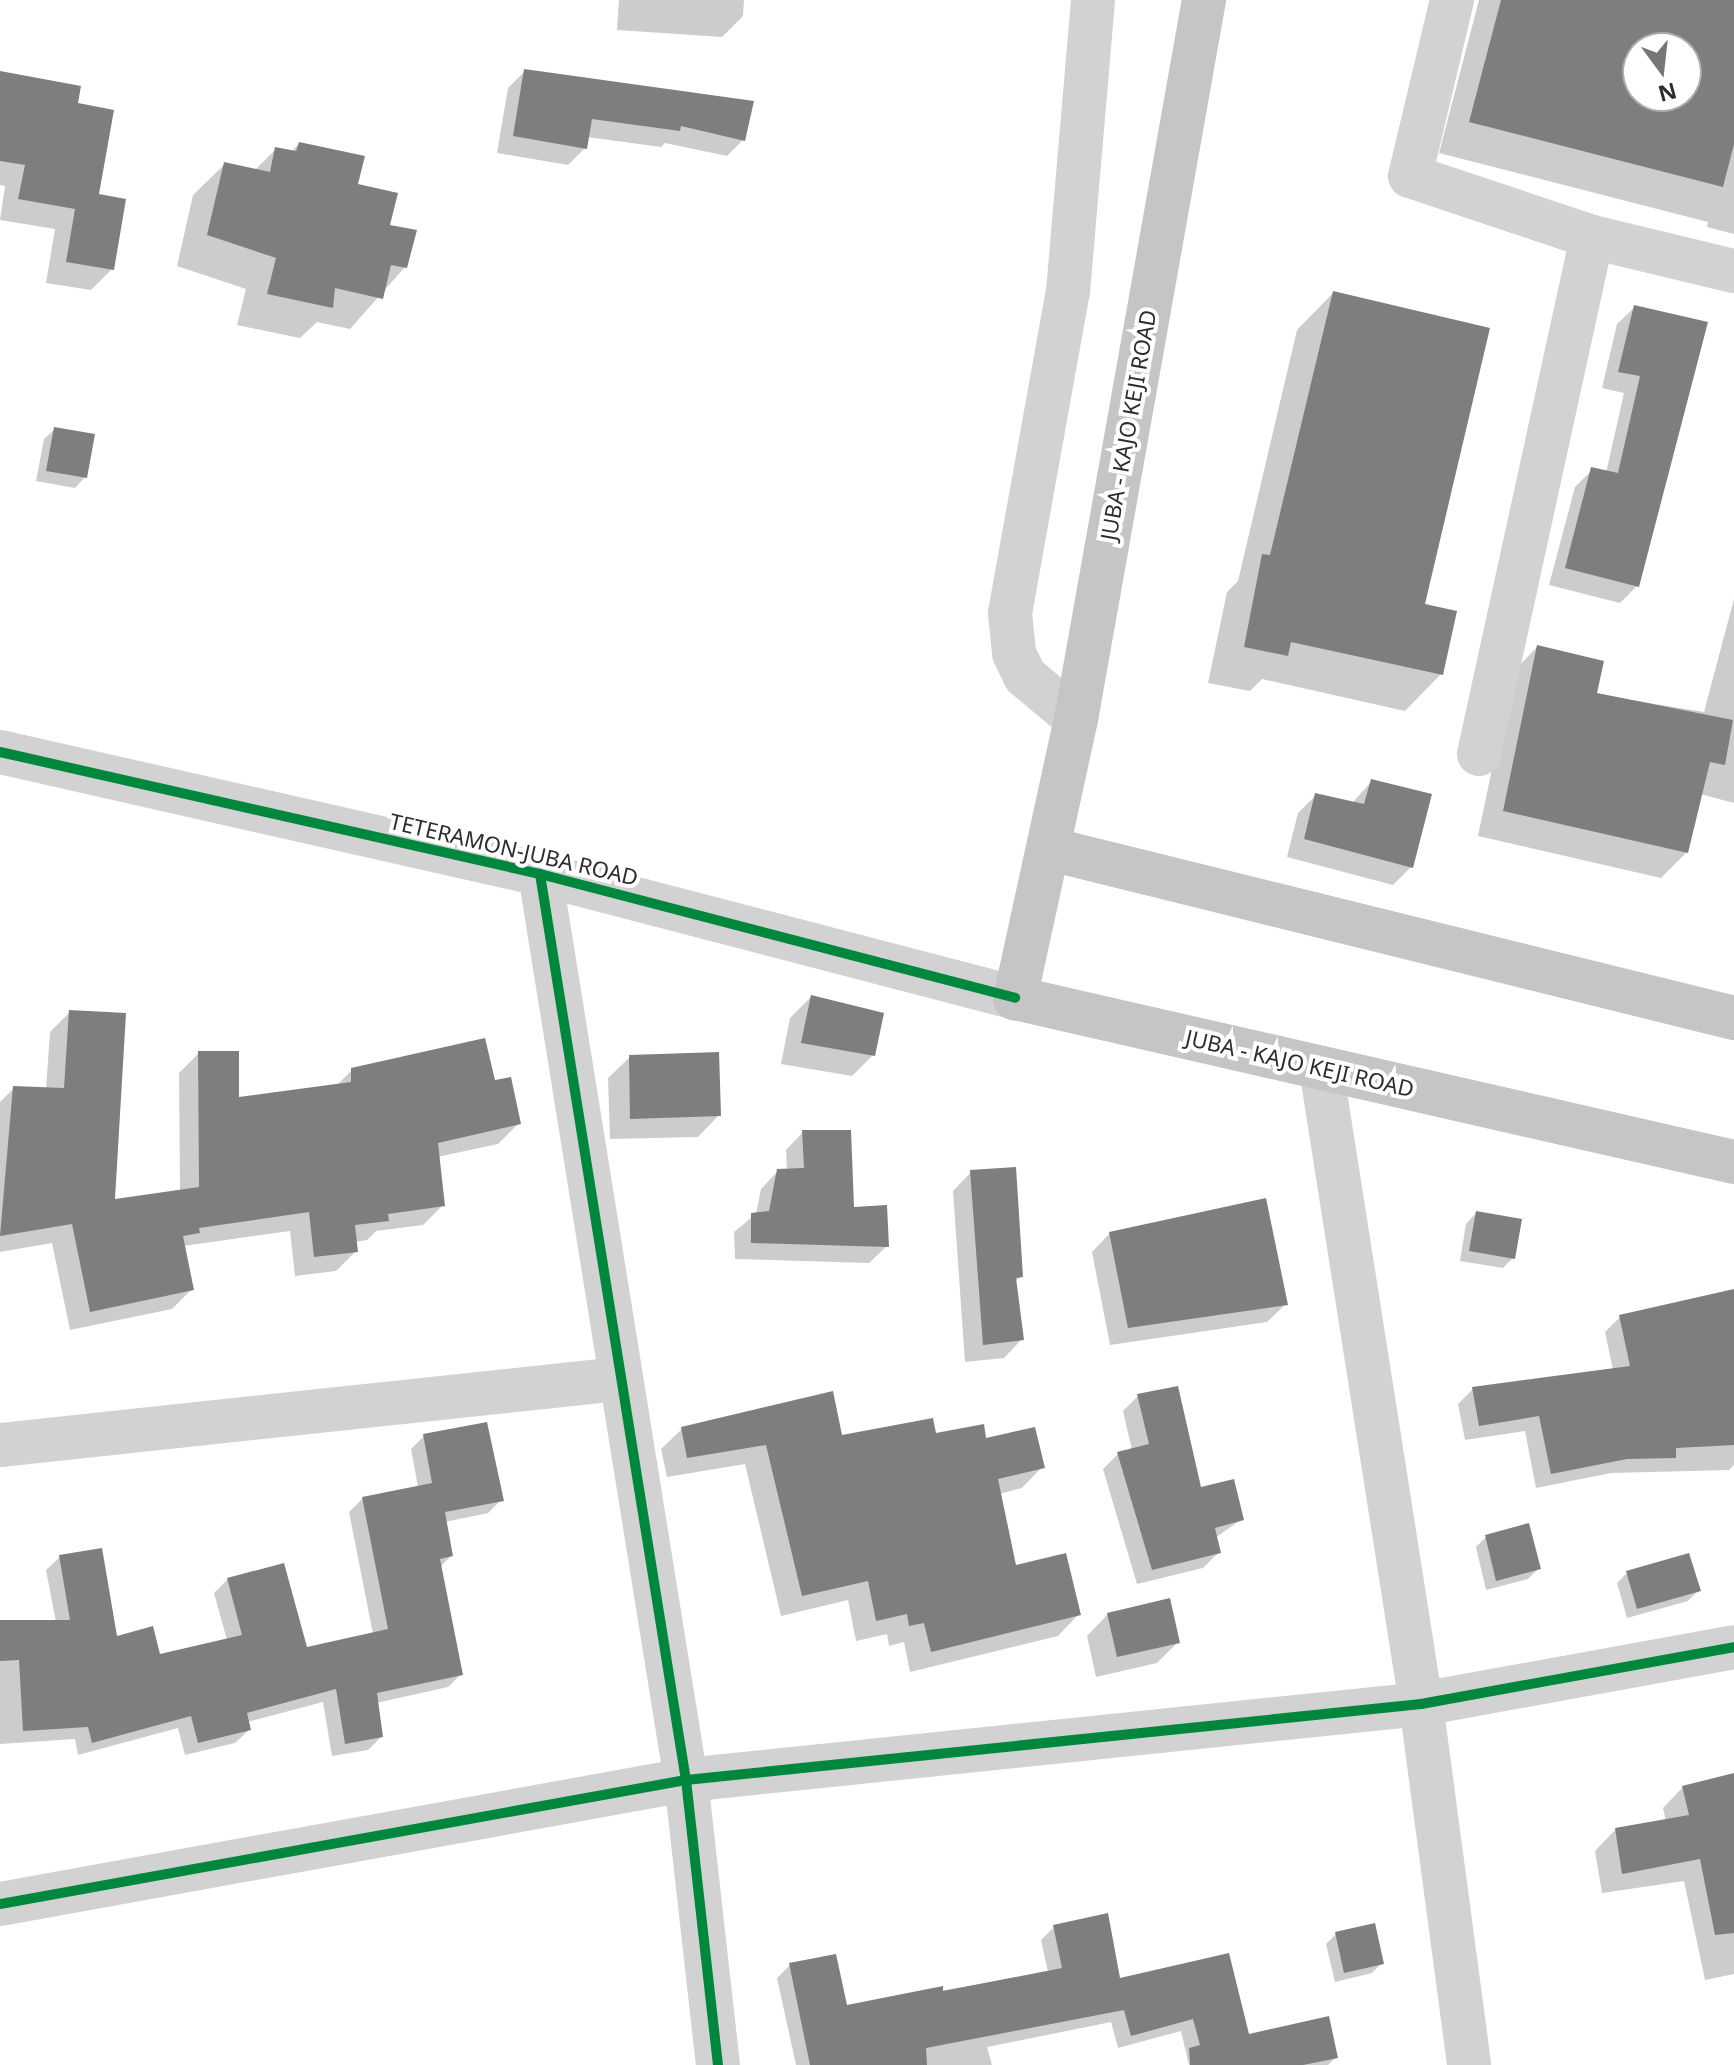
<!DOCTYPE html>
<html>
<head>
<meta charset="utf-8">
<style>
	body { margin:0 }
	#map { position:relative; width:1734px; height:2065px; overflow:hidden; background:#fff; font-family:"Noto Sans",sans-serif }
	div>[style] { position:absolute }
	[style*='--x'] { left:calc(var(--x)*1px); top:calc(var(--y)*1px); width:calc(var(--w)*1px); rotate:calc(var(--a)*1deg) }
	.shadow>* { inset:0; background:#0003 }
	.building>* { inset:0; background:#7e7e7e }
	.minor>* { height:44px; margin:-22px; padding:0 22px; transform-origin:22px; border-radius:22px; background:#d2d2d2 }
	.major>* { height:44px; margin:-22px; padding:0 22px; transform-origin:22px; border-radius:22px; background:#c5c5c5 }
	.cycleway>* { height:10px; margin:-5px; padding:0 5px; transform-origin:5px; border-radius:5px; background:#00873e }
	span { translate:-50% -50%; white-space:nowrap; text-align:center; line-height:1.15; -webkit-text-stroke:8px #fff; paint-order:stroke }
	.street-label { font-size:22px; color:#2d2d2d }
	.north { position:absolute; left:1622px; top:32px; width:80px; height:80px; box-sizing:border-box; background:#fff; border:2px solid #ababab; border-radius:50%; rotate:165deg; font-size:22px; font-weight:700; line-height:32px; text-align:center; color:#2d2d2d }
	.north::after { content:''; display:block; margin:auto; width:28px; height:36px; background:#767676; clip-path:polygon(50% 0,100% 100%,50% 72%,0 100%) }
</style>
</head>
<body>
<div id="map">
	<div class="shadow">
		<div style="clip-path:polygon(619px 0,744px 0,743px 16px,722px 37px,617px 30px)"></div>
		<div style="clip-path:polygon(evenodd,1479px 0,1734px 0,1734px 234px,1707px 227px,1708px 222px,1439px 153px,1479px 0,1638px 48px,1686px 48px,1686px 96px,1638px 96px,1638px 48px)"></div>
		<div style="clip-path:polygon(525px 71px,743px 140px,727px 156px,665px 143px,661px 147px,587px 137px,585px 148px,568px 165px,497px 153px,508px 88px)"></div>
		<div style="clip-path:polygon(0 74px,76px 104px,112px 269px,91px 290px,46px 283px,55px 229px,0 220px,5px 186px,0 185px)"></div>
		<div style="clip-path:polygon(299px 144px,356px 185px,388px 227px,405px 267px,350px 329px,317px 322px,300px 338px,237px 325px,246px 289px,177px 266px,193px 195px,225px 164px,255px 170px,276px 149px,291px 152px)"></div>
		<div style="clip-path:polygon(1333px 293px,1441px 674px,1405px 711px,1262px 679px,1250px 691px,1208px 683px,1227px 592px,1238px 581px,1297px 330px)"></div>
		<div style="clip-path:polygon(1635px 307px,1706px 324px,1637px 586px,1620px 603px,1549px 585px,1575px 487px,1592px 470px,1606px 473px,1624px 393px,1602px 388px,1617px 324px)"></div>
		<div style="clip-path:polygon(55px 429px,85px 477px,75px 488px,36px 481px,44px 439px)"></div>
		<div style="clip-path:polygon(1734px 599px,1734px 803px,1700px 794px,1687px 852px,1661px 878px,1478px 836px,1512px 673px,1537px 647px,1594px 694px,1704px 712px)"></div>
		<div style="clip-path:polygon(1372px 781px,1411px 867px,1393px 885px,1287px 857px,1298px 813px,1316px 795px,1352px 803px)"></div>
		<div style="clip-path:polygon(811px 997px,873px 1055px,852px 1076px,781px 1064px,790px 1018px)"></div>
		<div style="clip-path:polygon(70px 1012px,113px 1201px,180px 1192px,179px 1073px,199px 1053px,237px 1099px,336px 1086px,352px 1070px,493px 1083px,518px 1124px,498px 1144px,437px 1157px,443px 1205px,423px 1225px,376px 1231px,367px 1240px,355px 1242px,356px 1251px,336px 1271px,295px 1276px,290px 1231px,183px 1246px,192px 1289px,172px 1309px,70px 1330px,52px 1243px,0 1252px,0 1102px,14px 1088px,46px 1089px,50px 1032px)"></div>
		<div style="clip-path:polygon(630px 1057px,719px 1115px,698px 1137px,610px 1139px,608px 1078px)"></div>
		<div style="clip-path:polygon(803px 1132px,852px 1209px,887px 1246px,869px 1263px,735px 1259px,734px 1232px,756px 1214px,761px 1189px,778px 1171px,787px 1171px,786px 1150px)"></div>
		<div style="clip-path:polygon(971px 1172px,1021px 1276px,1015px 1282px,1022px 1339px,1004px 1358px,965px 1362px,953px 1191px)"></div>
		<div style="clip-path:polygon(1476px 1213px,1513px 1258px,1503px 1268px,1460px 1261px,1466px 1224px)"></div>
		<div style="clip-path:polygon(1110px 1233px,1286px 1304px,1267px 1322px,1110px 1345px,1092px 1252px)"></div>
		<div style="clip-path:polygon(1734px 1291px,1734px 1465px,1729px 1470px,1611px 1473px,1536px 1488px,1525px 1431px,1465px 1440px,1458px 1404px,1473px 1389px,1613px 1370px,1605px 1332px,1620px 1317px)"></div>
		<div style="clip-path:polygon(1138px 1396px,1200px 1489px,1242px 1519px,1215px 1538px,1218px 1553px,1203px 1568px,1137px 1584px,1103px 1469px,1118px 1454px,1132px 1450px,1123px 1411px)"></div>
		<div style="clip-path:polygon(682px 1429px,985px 1440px,1042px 1467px,1022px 1488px,999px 1494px,1014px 1567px,1078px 1615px,1058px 1636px,910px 1672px,904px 1642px,889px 1646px,887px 1634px,856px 1641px,848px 1600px,781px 1616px,745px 1464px,667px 1477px,661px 1449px)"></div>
		<div style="clip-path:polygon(424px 1436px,501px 1500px,488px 1513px,445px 1522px,451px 1556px,440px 1567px,461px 1674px,448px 1687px,376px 1703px,381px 1737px,368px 1750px,332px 1756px,323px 1702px,247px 1722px,249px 1730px,235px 1743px,185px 1755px,178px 1728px,78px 1755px,75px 1739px,0 1744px,0 1622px,56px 1622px,46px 1570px,60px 1557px,116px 1638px,159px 1657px,227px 1640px,214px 1593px,228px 1579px,305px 1649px,373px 1634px,349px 1512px,363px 1498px,418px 1487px,411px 1449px)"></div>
		<div style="clip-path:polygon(1486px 1537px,1538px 1569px,1528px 1579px,1486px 1590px,1476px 1547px)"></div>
		<div style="clip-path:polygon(1627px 1573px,1698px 1591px,1688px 1601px,1627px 1618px,1617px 1583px)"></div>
		<div style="clip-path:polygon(1108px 1614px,1178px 1642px,1157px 1663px,1096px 1677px,1087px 1636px)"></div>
		<div style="clip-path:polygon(1683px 1787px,1734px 1803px,1734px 1974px,1705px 1980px,1684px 1881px,1602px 1893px,1595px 1851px,1615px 1830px,1666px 1821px,1663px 1808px)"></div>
		<div style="clip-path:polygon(1054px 1927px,1119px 1981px,1248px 2037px,1336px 2057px,1328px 2065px,1189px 2065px,1181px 2031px,1118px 2048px,1111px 2022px,987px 2047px,992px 2065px,796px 2065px,777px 1978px,790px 1965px,845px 2008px,1048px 1972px,1041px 1940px)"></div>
		<div style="clip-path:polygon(1336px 1934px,1382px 1963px,1372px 1973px,1335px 1982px,1326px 1944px)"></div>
	</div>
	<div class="building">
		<div style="clip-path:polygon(evenodd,1501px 0,1734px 0,1734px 144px,1723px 187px,1469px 122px,1501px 0,1638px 48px,1686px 48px,1686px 96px,1638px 96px,1638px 48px)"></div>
		<div style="clip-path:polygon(524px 69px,754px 101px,745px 141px,681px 126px,680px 131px,592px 119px,587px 149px,513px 136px)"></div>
		<div style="clip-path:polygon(0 71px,81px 86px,78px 103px,114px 110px,99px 194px,126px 199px,114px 270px,66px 262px,75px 209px,18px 199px,25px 165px,0 161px)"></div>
		<div style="clip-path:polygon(299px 142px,365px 156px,358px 184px,398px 193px,390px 225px,417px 230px,407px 268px,391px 265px,383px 299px,335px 288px,333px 308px,267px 294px,276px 258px,207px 235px,224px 162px,270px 172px,275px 147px,296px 151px)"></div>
		<div style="clip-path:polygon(1333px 291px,1490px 328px,1425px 604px,1457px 611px,1443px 675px,1291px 642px,1288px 656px,1244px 647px,1262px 554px,1270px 555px)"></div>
		<div style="clip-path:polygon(1634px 305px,1708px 322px,1639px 587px,1565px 568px,1591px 467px,1618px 473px,1640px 376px,1618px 372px)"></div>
		<div style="clip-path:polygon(54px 427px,95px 434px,87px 478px,46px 471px)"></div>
		<div style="clip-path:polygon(1537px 645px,1604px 661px,1597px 693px,1733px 720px,1725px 765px,1710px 762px,1688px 853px,1503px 811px)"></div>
		<div style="clip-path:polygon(1371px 779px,1432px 794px,1413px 868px,1304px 839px,1315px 793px,1364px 804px)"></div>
		<div style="clip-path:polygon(811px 995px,884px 1013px,875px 1056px,801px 1043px)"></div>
		<div style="clip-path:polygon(69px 1010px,126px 1013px,115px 1199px,199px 1187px,198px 1051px,239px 1051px,239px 1097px,351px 1082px,351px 1068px,485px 1038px,495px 1080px,511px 1077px,521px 1124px,438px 1143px,445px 1206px,388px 1214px,389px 1221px,355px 1225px,358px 1252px,314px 1257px,309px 1212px,199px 1228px,200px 1233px,183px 1236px,194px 1290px,90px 1312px,72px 1224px,0 1236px,13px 1086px,64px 1088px)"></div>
		<div style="clip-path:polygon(719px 1052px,721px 1116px,630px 1119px,629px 1055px)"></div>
		<div style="clip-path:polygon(802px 1130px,851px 1130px,854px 1207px,887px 1205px,889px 1247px,751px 1243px,751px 1213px,769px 1211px,777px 1169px,804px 1168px)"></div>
		<div style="clip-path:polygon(1016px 1167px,1023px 1277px,1016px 1278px,1024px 1340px,983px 1345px,970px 1170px)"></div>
		<div style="clip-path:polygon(1266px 1198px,1288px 1305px,1128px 1328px,1109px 1232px)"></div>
		<div style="clip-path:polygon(1476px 1211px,1522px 1219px,1515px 1259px,1469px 1251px)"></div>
		<div style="clip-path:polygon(1734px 1289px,1734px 1445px,1676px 1448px,1676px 1458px,1627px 1459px,1551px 1474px,1539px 1416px,1479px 1426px,1472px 1387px,1630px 1366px,1619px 1315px)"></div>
		<div style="clip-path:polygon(1178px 1386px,1201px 1487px,1234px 1479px,1244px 1520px,1215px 1528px,1221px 1553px,1152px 1570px,1117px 1452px,1149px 1444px,1137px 1394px)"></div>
		<div style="clip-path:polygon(833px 1391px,842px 1435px,933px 1418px,936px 1433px,984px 1424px,986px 1438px,1035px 1427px,1045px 1468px,998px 1479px,1016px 1565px,1066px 1553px,1081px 1615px,931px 1652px,924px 1623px,909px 1626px,907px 1614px,876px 1621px,868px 1581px,802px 1596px,766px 1445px,687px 1458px,681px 1427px)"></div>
		<div style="clip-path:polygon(487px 1422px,504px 1501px,445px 1512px,453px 1556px,440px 1559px,463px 1675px,377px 1693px,383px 1737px,345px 1744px,336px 1689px,247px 1713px,251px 1730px,198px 1743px,191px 1716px,92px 1743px,88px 1727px,23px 1731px,19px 1660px,0 1661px,0 1620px,70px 1620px,59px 1555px,102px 1548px,117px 1636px,153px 1626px,160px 1654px,242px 1635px,227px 1578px,284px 1563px,307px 1647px,388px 1629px,362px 1497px,432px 1483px,423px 1434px)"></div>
		<div style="clip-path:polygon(1529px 1523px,1541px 1569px,1496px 1581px,1485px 1535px)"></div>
		<div style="clip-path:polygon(1689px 1553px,1701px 1591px,1637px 1609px,1626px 1571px)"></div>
		<div style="clip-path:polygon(1170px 1598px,1180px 1643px,1117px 1657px,1107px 1613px)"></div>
		<div style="clip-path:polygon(1734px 1773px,1734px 1933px,1715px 1935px,1700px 1859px,1622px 1874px,1615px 1828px,1689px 1815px,1682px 1786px)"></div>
		<div style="clip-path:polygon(1108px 1913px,1120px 1978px,1229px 1953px,1249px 2034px,1329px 2016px,1338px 2058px,1303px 2065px,1190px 2065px,1189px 2048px,1200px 2045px,1193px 2019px,1131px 2036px,1124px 2010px,926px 2048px,927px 2065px,810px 2065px,789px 1963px,836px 1954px,847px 2005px,943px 1986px,943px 1991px,1062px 1968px,1053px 1925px)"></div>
		<div style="clip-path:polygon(1375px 1923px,1384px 1964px,1344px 1973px,1335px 1932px)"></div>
	</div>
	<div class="minor">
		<div style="--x:1452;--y:0;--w:181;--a:103.4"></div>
		<div style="--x:1410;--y:176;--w:192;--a:18.5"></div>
		<div style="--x:1076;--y:719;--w:67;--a:-139.9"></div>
		<div style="--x:1025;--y:676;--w:25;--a:-116"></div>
		<div style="--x:1014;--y:653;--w:40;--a:-95.7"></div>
		<div style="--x:1010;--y:613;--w:326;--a:-79.8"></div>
		<div style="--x:1068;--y:292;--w:293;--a:-85.1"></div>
		<div style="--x:0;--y:752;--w:554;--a:12.73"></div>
		<div style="--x:540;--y:874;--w:491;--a:14.6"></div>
		<div style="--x:1479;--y:754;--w:529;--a:-77.67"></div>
		<div style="--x:1592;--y:237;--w:146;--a:13.5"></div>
		<div style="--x:540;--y:874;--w:918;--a:80.85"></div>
		<div style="--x:686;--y:1780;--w:287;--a:83.6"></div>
		<div style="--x:1321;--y:1068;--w:644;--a:81.06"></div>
		<div style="--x:1421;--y:1704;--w:364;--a:82.4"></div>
		<div style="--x:0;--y:1445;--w:623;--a:-6.09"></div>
		<div style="--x:0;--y:1904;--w:697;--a:-10.25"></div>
		<div style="--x:686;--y:1780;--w:739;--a:-5.9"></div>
		<div style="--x:1421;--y:1704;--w:318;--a:-10.3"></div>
	</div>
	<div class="major">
		<div style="--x:1204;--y:0;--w:730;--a:100.09"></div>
		<div style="--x:1076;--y:719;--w:286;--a:102.3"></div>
		<div style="--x:1015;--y:998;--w:737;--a:12.85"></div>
		<div style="--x:1050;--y:849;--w:705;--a:13.88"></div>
	</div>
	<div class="cycleway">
		<div style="--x:0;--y:752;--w:554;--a:12.73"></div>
		<div style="--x:540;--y:874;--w:491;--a:14.6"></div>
		<div style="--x:540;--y:874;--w:918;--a:80.85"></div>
		<div style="--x:686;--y:1780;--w:287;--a:83.6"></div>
		<div style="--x:0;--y:1904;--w:697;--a:-10.25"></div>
		<div style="--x:686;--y:1780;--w:739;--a:-5.9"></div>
		<div style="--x:1421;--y:1704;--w:318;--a:-10.3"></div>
	</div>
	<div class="street-label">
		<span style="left:1128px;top:425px;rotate:-80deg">JUBA - KAJO KEJI ROAD</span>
		<span style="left:514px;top:849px;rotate:13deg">TETERAMON-JUBA ROAD</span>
		<span style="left:1300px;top:1063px;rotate:13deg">JUBA - KAJO KEJI ROAD</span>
	</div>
	<div class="north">N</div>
</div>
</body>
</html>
